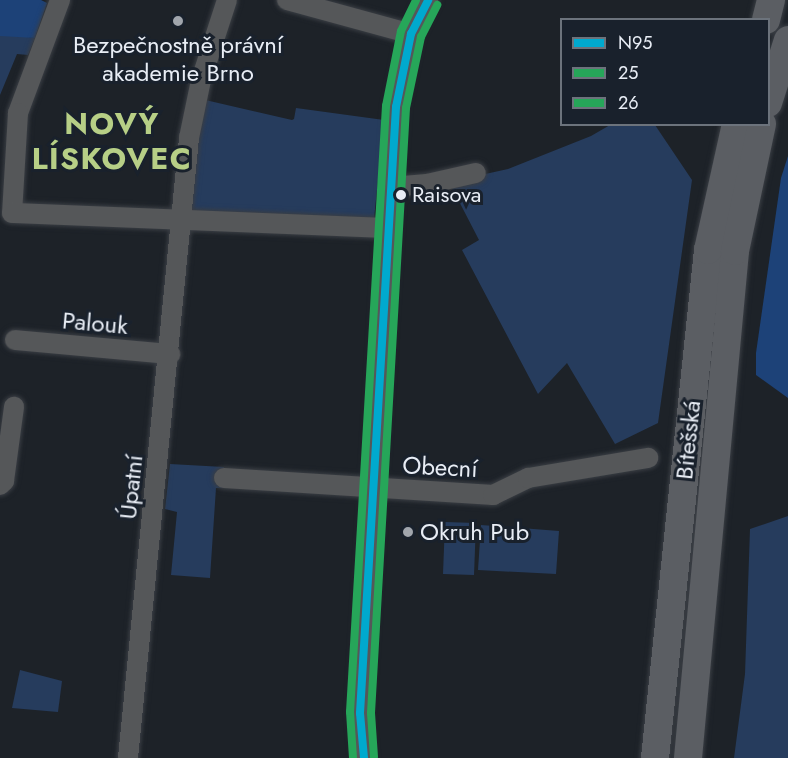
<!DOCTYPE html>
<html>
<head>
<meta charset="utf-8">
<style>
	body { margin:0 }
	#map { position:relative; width:788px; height:758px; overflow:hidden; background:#1d2228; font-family:Jost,sans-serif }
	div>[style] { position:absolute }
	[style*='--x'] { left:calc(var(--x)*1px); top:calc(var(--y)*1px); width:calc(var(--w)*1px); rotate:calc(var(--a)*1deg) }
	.green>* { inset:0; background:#263c5d }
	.forest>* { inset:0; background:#1d4278 }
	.roads { filter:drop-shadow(0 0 2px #3a3e44) drop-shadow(0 0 2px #3a3e44) }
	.minor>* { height:20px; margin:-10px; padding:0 10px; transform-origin:10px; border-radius:10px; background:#555759 }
	.highway>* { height:28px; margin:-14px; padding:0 14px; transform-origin:14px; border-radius:14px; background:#5b5e63 }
	.bus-1>* { height:8px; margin:-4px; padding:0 4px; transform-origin:4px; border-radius:4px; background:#00a9ce }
	.bus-2>* { height:8px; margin:-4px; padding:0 4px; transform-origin:4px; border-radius:4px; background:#26a659 }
	.bus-3>* { height:8px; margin:-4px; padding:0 4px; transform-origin:4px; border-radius:4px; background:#26a659 }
	.dots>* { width:16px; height:16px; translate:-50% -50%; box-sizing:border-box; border:3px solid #19212c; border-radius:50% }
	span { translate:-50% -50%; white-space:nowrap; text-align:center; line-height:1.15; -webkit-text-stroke:6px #19212c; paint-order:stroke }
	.bus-label { font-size:22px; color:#e8edf5 }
	.left { translate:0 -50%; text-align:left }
	.poi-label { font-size:24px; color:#e8edf5 }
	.street-label { font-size:24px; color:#e8edf5 }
	.district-label { font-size:30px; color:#b7cf86; font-weight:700; letter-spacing:1.5px }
	.legend { position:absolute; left:560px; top:18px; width:210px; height:108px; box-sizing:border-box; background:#19212c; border:2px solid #6c737c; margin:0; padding:8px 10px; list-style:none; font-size:18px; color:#e8edf5 }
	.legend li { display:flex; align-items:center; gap:12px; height:30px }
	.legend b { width:30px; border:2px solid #6c737c }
</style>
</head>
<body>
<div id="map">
	<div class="green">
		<div style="clip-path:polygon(7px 34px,35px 38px,28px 55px,17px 54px,0 95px,0 36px)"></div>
		<div style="clip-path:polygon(201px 99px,292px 120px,294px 119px,296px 108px,384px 120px,374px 219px,189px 211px)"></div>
		<div style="clip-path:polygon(610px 125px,655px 125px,692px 180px,658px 423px,615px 444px,567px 363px,538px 394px,462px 250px,479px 240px,449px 182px,508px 169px,591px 136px)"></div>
		<div style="clip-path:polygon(170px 464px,224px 467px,223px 488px,216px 488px,210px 578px,171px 575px,177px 512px,165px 509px)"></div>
		<div style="clip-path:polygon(788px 516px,788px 758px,734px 758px,745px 674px,750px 529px)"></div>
		<div style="clip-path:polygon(445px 522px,476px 523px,474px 575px,443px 574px)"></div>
		<div style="clip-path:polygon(481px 525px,559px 531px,556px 574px,478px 570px)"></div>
		<div style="clip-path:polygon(20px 670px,62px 681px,58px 712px,12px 708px)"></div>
	</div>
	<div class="forest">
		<div style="clip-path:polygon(0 0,41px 0,47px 3px,35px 38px,0 36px)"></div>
		<div style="clip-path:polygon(788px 156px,788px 398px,756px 375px,756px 353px,781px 178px)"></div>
	</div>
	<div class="roads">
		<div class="minor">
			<div style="--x:60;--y:0;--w:121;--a:110.4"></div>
			<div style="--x:18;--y:113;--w:100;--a:93.4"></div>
			<div style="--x:12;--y:213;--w:377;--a:2.3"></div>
			<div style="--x:287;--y:0;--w:129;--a:15.3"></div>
			<div style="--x:391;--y:187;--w:36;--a:-5"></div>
			<div style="--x:427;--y:184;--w:50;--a:-12.7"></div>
			<div style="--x:15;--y:340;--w:156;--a:5.2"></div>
			<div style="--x:224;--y:478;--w:270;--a:3.6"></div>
			<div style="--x:493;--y:495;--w:39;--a:-26"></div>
			<div style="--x:528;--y:478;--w:122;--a:-9.5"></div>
			<div style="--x:0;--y:485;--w:6;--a:-45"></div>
			<div style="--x:4;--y:481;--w:75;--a:-82.3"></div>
			<div style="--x:128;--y:758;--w:623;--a:-84.38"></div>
			<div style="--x:189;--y:138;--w:59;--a:-78.3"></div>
			<div style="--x:201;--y:80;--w:84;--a:-72"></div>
			<div style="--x:364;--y:758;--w:45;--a:-95.1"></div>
			<div style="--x:360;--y:713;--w:607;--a:-86.6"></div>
			<div style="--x:396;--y:107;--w:75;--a:-78.4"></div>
			<div style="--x:411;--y:34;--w:38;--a:-63"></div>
		</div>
		<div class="highway">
			<div style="--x:766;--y:20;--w:21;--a:-76"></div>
			<div style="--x:768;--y:103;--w:66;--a:-72.4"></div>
			<div style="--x:655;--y:758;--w:511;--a:-84.04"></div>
			<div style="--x:708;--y:250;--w:129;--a:-77.5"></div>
			<div style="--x:688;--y:758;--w:509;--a:-84.7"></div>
			<div style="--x:735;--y:251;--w:130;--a:-78"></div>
		</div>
	</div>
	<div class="bus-1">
		<div style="--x:364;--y:758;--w:45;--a:-95.1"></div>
		<div style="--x:360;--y:713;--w:607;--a:-86.6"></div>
		<div style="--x:396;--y:107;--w:75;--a:-78.4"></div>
		<div style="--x:411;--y:34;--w:38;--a:-63"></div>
	</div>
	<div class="bus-2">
		<div style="--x:374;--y:757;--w:44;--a:-93.9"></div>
		<div style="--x:371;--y:713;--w:606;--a:-86.69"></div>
		<div style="--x:406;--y:108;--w:73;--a:-78.1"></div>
		<div style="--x:421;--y:37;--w:36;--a:-63"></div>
	</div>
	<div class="bus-3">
		<div style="--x:353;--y:758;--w:46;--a:-93.7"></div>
		<div style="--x:350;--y:712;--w:607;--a:-86.6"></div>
		<div style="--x:386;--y:106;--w:76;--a:-78.7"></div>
		<div style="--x:401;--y:31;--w:34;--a:-64"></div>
	</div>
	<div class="dots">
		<div style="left:178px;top:21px;background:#a1a6ad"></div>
		<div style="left:401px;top:195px;background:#e8edf5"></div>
		<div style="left:408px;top:532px;background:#a1a6ad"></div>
	</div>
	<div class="bus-label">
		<span class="left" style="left:412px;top:195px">Raisova</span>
	</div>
	<div class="poi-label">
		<span style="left:178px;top:59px">Bezpečnostně právní<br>akademie Brno</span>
		<span class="left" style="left:420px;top:532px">Okruh Pub</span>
	</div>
	<div class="street-label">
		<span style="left:95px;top:323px;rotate:5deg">Palouk</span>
		<span style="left:688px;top:440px;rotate:-84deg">Bítešská</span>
		<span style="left:440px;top:467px;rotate:3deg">Obecní</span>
		<span style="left:131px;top:487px;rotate:-84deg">Úpatní</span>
	</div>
	<div class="district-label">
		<span style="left:112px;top:141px">NOVÝ<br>LÍSKOVEC</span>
	</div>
	<ul class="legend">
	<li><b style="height:8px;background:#00a9ce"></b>N95</li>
	<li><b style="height:8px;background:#26a659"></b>25</li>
	<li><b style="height:8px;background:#26a659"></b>26</li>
	</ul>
</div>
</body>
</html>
